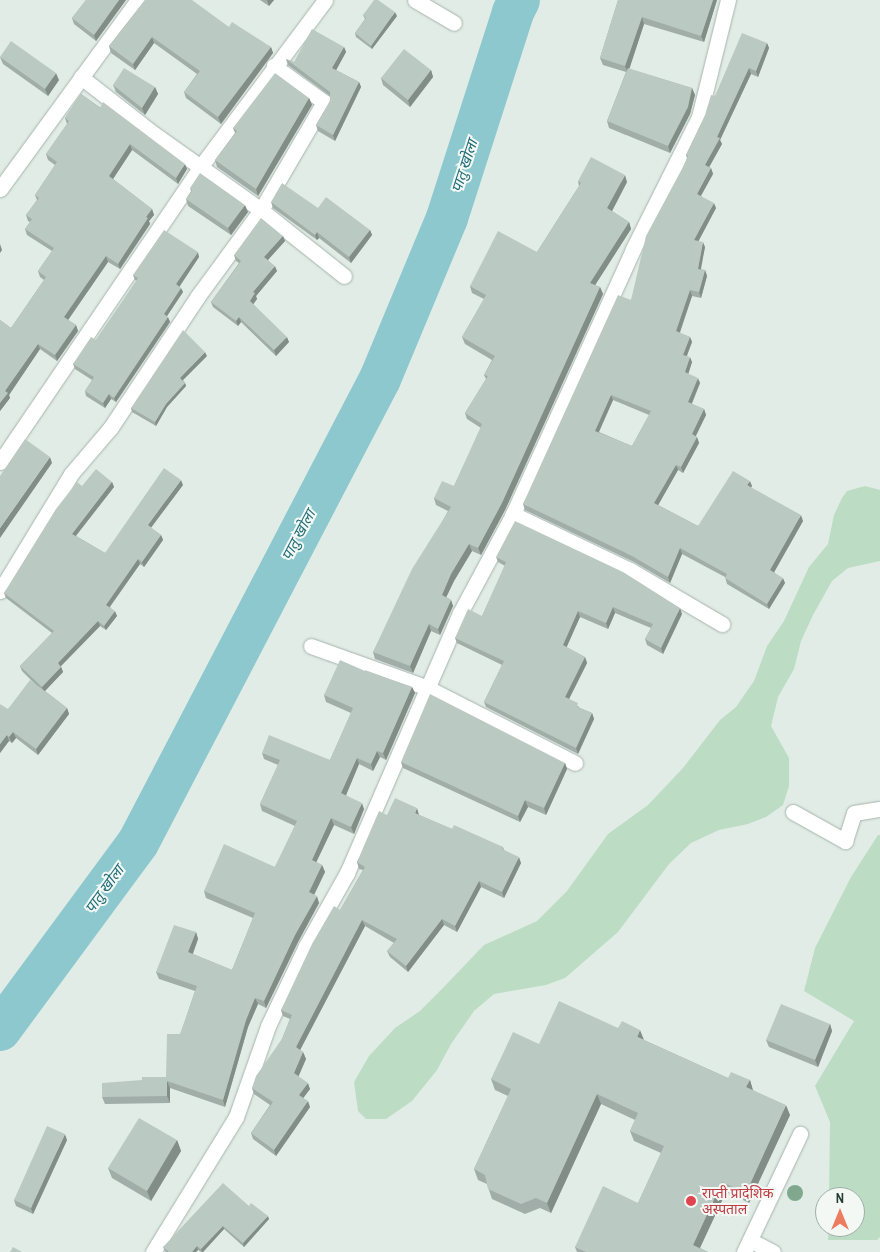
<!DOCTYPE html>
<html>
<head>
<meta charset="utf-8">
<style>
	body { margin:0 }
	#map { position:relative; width:880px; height:1252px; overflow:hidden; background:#e2ece7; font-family:"Archivo Narrow","Noto Sans Devanagari",sans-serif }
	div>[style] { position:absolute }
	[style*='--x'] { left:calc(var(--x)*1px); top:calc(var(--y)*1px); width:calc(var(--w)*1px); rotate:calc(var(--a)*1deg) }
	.green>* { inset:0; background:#bcdcc3 }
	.river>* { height:42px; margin:-21px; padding:0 21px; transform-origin:21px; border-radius:21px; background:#8dc8cf }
	.roads { filter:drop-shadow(0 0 1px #a5b4ae) drop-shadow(0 0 1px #a5b4ae) }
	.minor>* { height:15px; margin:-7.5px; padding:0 7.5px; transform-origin:7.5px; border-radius:7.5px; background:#fff }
	.trees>* { width:16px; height:16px; margin:-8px; border-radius:50%; background:#80a88e }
	.wall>* { inset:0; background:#a1ada8 }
	.shaded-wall>* { inset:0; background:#838d88 }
	.building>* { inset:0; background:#bbc9c3 }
	.dots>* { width:14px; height:14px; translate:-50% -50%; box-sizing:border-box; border:2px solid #f3f8f5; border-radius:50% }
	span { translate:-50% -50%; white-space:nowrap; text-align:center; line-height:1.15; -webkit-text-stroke:4px #f3f8f5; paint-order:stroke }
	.health-label { font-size:14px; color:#be3a42 }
	.left { translate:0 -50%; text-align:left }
	.water-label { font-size:15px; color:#206c76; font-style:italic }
	.north { position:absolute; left:815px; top:1187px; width:50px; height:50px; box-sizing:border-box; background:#f3f8f5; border:1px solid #a0ada8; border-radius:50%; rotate:0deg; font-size:14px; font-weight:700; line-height:20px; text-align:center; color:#233c34 }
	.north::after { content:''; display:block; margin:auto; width:18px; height:22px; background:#ec7c60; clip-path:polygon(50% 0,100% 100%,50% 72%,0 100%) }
</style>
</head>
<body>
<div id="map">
	<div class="green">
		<div style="clip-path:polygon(865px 486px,880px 490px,880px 561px,848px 568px,832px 581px,813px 615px,801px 641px,794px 669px,778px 697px,771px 726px,789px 758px,789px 786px,783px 805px,766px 817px,748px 824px,719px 830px,691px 843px,669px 864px,618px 932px,565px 978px,546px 985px,494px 994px,474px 1011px,451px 1044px,437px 1070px,412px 1101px,386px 1119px,366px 1119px,358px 1111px,354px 1082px,369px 1056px,395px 1028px,420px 1011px,441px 990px,484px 945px,537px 921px,567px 891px,608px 834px,648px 805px,683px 768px,720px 720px,736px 707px,754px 681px,767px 646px,784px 621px,809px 567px,828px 544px,834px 515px,842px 498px,847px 491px)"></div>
		<div style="clip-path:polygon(878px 835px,880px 835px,880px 1237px,877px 1240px,828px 1240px,829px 1227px,855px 1227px,855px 1197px,829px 1197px,830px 1122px,815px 1086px,854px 1021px,804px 991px,815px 948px,851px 877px)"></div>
	</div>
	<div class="river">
		<div style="--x:0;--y:1030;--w:232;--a:-53.6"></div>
		<div style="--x:138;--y:843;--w:523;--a:-62.46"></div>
		<div style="--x:380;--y:379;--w:174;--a:-67.4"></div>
		<div style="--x:447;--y:218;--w:216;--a:-72.2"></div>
		<div style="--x:513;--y:12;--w:13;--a:-63"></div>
	</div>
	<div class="roads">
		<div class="minor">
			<div style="--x:415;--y:0;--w:45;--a:30.5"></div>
			<div style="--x:81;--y:77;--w:93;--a:38"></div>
			<div style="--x:154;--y:134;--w:131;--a:35.4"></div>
			<div style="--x:261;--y:210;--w:106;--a:38.5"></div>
			<div style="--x:0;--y:189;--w:234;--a:-53.9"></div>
			<div style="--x:0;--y:462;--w:358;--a:-55.8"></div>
			<div style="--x:201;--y:166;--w:207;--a:-53.2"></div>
			<div style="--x:513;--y:514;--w:130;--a:25.6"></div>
			<div style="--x:630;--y:570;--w:107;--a:30.4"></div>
			<div style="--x:0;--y:591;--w:137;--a:-58.7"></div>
			<div style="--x:71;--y:474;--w:62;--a:-49.6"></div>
			<div style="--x:111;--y:427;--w:157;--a:-56.4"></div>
			<div style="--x:198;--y:296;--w:107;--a:-53.8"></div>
			<div style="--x:261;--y:210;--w:125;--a:-59.7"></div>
			<div style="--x:324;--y:102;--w:62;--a:-144.2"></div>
			<div style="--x:311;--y:646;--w:124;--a:19.7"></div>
			<div style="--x:428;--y:688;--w:165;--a:27"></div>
			<div style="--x:793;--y:812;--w:60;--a:29.1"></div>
			<div style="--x:845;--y:841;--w:29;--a:-72"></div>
			<div style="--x:854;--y:813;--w:26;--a:-9"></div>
			<div style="--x:750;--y:1240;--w:26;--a:28"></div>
			<div style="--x:153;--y:1252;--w:158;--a:-58.4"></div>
			<div style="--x:236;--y:1117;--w:96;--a:-70.6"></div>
			<div style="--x:268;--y:1026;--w:89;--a:-64.6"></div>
			<div style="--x:306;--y:946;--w:84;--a:-60.7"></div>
			<div style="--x:347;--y:873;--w:283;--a:-66.5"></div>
			<div style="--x:460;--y:613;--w:112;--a:-61.8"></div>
			<div style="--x:513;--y:514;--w:291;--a:-65.6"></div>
			<div style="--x:633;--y:249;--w:148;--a:-63.4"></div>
			<div style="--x:699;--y:117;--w:121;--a:-76.1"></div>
			<div style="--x:744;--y:1252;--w:131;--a:-64.6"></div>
		</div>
	</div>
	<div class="trees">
		<div style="left:795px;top:1193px"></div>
	</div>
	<div class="wall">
		<div style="clip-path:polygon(86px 0,126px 0,96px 41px,74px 24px,72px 18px)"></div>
		<div style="clip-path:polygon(145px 0,229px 27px,271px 47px,273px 53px,221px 124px,186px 98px,184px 92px,197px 74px,154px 43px,135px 70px,111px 53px,109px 46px)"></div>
		<div style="clip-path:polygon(260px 0,274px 0,269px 6px)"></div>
		<div style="clip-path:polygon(618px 0,717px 0,704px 42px,644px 24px,629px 69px,692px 88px,695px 95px,690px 114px,670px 153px,609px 128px,607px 121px,626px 72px,603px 65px,600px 58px)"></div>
		<div style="clip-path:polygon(363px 15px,397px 16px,372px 49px,356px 37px,355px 33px,365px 19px)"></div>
		<div style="clip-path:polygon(evenodd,767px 43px,769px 48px,758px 77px,751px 74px,720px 140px,722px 144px,709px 167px,711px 168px,713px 174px,701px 196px,716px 208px,698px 241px,705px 247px,700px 269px,705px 270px,707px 276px,701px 298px,692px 296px,680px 333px,690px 337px,692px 342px,687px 356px,692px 362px,688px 374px,700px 383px,692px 404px,704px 409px,706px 415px,695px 436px,697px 437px,699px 443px,683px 473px,678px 470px,658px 505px,698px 526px,752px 486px,751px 488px,803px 521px,774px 572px,785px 583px,769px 609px,727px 584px,725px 577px,682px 554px,670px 583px,634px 562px,525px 510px,523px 504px,631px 300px,687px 158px,686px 155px,715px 96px,767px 43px,613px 400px,649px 415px,632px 446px,599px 432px,613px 400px)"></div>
		<div style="clip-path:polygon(344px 47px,346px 52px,336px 70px,359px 82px,361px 87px,335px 141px,318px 131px,316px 125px,330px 101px,330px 96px,288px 65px,286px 59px,294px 62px)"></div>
		<div style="clip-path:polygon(0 57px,59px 80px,48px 96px,3px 64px)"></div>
		<div style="clip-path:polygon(431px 70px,433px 77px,410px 107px,383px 85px,381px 78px)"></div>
		<div style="clip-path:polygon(113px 85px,155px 87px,158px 94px,145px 115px,116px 92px)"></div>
		<div style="clip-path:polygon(81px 94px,187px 169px,178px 184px,132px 150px,113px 179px,152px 209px,154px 215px,149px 221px,150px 224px,120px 269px,108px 262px,68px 320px,76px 325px,78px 331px,57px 361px,40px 349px,9px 395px,10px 398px,0 411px,0 320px,11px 328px,44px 280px,40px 277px,38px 271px,52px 251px,27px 235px,25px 229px,30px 222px,28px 221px,26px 215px,37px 200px,35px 195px,55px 165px,48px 160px,46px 154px,67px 124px,65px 118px)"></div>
		<div style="clip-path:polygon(309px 98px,312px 105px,258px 196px,217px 167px,215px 160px,235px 133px,233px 128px)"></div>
		<div style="clip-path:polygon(578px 181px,627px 182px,612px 211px,629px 222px,631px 229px,595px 285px,600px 287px,603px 294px,505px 510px,481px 555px,472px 551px,454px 581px,446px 597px,451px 600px,453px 606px,440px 635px,431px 631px,413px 673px,375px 659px,373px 652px,448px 511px,436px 505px,434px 498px,454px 486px,481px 428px,467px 419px,465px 413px,486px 379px,484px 375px,492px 360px,465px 344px,462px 337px,484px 299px,472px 293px,470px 286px,537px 252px,579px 186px)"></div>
		<div style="clip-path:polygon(190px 188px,248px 212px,231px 235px,188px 206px,186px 199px,191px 191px)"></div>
		<div style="clip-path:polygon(271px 202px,318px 208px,370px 230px,372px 235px,351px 263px,319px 238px,317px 240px,273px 208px)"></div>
		<div style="clip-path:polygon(283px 236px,285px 241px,268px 260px,277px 271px,256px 296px,257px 299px,253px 304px,289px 342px,276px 356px,241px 322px,238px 326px,213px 307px,211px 302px,239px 263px,236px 261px,234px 255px)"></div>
		<div style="clip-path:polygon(199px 257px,179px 286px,183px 292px,167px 316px,170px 322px,116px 402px,111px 399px,105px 408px,86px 396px,85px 391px,92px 380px,75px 369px,73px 364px,96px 340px,137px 281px,135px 280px,133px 275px)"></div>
		<div style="clip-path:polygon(207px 356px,183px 380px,185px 383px,186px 386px,167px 407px,156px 426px,132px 412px,131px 408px)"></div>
		<div style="clip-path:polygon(112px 482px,114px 487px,76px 536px,105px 553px,183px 485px,151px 528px,161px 535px,163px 540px,144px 567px,140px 564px,110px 607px,117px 616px,106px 630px,100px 626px,61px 666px,63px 672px,45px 691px,67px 708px,69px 714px,38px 755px,16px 738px,12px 743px,9px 741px,0 753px,8px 709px,37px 686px,22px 671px,20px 666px,52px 633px,6px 598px,4px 593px,82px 486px)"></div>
		<div style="clip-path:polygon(496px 557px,682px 614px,663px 654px,647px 645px,645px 639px,651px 628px,615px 613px,608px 629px,580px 617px,566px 647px,585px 657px,587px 663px,569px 699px,580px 708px,592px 713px,594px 719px,578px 754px,486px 707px,484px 702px,502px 665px,457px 643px,455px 638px,482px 616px,505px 566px,498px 562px)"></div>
		<div style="clip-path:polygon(365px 671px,412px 687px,415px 693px,386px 760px,380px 757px,373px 771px,359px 764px,346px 795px,364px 809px,354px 834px,334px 825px,316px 862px,322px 865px,325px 872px,314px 895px,319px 903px,298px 942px,266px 1008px,258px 1004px,248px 1027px,225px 1107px,170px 1088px,170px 1103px,105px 1104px,102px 1097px,166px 1077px,195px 991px,159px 979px,156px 972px,196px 932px,198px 939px,193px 954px,232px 970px,253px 918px,206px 898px,204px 891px,275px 867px,295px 826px,262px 811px,260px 804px,278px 765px,264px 759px,262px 753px,330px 760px,351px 713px,326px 702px,324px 695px)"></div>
		<div style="clip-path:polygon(401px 762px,565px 763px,567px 769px,546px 815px,528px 807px,520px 822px,403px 768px)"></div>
		<div style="clip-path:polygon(387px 815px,419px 815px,452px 829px,503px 847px,504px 850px,521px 863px,504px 898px,481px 887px,457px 932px,444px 925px,408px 972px,390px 957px,387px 951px,394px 943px,365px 926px,300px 1050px,303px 1052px,306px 1059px,298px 1076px,310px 1089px,303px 1098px,310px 1107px,276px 1156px,253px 1139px,251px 1133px,270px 1105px,254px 1094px,252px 1088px,282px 1039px,290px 1019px,283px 1016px,281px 1010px,340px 910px,363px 870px,359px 869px,357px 862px)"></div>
		<div style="clip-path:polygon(830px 1024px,832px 1031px,818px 1067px,769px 1047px,766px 1040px)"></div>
		<div style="clip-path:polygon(644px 1040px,728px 1078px,750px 1080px,753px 1090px,790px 1115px,749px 1203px,726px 1192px,700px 1248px,708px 1252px,577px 1252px,575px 1247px,638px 1203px,661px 1153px,634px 1141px,630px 1131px,635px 1120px,601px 1104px,551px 1213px,540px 1208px,525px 1214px,492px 1199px,487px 1184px,478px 1180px,474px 1169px,508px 1096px,495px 1090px,491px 1079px,539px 1044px)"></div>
		<div style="clip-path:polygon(67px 1140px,33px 1214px,16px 1206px,14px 1200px)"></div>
		<div style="clip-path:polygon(177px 1140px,181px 1151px,151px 1201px,112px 1178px,108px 1168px)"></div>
		<div style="clip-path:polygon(249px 1206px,269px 1219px,244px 1247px,224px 1229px,203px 1252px,201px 1252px,198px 1250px,196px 1252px,166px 1252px,165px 1251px,163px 1247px)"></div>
	</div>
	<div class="shaded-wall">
		<div style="clip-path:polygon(119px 0,126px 0,96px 41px,94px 35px)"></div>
		<div style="clip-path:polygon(267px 0,274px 0,269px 6px)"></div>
		<div style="clip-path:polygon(713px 0,717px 0,704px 42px,701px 36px)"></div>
		<div style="clip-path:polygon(395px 12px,397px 16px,372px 49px,371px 46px)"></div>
		<div style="clip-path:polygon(642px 17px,644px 24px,628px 73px,625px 66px)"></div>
		<div style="clip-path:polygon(152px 37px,154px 43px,135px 70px,133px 64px)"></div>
		<div style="clip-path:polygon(767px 43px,769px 48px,758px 77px,756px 71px)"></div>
		<div style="clip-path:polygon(271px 47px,273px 53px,221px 124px,218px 117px)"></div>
		<div style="clip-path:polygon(344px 47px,346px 52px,334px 74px,332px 68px)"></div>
		<div style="clip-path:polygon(749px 68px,751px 74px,720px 140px,722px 144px,707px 171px,705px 165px,717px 137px)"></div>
		<div style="clip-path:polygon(431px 70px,433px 77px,410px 107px,408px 100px)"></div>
		<div style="clip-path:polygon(56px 73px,59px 80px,48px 96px,45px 89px)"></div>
		<div style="clip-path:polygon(359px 82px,361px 87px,335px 141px,333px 135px)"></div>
		<div style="clip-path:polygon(155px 87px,158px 94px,145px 115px,142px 108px)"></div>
		<div style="clip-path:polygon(692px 88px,695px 95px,690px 114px,670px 153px,668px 146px)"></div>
		<div style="clip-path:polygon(309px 98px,312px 105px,258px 196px,256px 189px)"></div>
		<div style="clip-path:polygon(130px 144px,132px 150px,111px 182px,109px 176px)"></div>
		<div style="clip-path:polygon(185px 164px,187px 169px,178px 184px,176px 178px)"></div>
		<div style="clip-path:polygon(711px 168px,713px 174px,699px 199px,697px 194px)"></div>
		<div style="clip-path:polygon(625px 175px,627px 182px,610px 215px,607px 208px)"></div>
		<div style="clip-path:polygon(714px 203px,716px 208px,696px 246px,694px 240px)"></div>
		<div style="clip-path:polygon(245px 205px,248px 212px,231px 235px,228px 228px)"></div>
		<div style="clip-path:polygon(152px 209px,154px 215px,149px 221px,150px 224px,120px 269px,118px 264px,146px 217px)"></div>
		<div style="clip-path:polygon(629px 222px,631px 229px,592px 290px,590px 283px)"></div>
		<div style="clip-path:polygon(370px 230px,372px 235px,351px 263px,349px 257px)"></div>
		<div style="clip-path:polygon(317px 232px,319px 238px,317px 240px,315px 235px)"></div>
		<div style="clip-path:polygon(283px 236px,285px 241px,266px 262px,264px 257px)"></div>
		<div style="clip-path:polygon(703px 242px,705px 247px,700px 274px,698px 269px)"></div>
		<div style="clip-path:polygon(0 244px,2px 250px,0 253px)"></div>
		<div style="clip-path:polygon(198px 252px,199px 257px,178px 289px,176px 284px)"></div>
		<div style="clip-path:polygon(106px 256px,108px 262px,66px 323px,64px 317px)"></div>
		<div style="clip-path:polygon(275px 266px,277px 271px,256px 296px,257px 299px,252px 306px,250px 301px,253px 292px)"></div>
		<div style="clip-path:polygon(705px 270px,707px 276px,701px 298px,699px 292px)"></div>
		<div style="clip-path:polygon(600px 287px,603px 294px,505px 510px,481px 555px,478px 548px)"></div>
		<div style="clip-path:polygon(181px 288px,183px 292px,165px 319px,164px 314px)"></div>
		<div style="clip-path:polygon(690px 290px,692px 296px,678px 337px,676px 331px)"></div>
		<div style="clip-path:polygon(168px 317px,170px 322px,116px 402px,114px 398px)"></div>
		<div style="clip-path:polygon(239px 317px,241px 322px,238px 326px,236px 321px)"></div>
		<div style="clip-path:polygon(76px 325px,78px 331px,57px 361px,55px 355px)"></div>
		<div style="clip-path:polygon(287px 337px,289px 342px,276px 356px,274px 350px)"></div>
		<div style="clip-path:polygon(690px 337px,692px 342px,685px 360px,683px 355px)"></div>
		<div style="clip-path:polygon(38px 344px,40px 349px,9px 395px,10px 398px,0 411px,0 403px,5px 391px)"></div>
		<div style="clip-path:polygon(205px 352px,207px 356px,181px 382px,180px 378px)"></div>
		<div style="clip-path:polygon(690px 357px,692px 362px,687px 378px,685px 372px)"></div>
		<div style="clip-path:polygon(698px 378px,700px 383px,690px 407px,688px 402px)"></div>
		<div style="clip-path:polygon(185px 383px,186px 386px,167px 407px,156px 426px,155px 422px,166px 404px)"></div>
		<div style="clip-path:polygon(109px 394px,111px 399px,105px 408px,103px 403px)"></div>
		<div style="clip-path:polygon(611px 395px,613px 400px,597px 436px,595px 431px)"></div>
		<div style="clip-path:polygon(704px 409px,706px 415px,694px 440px,692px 434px)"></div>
		<div style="clip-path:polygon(697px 437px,699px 443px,683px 473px,681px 467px)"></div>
		<div style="clip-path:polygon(50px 457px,52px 463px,0 538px,0 528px)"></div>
		<div style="clip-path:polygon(676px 465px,678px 470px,656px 509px,654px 503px)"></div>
		<div style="clip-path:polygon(181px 480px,183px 485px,149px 530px,148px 525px)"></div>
		<div style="clip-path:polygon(750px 481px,752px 486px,749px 491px,747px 485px)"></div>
		<div style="clip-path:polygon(112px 482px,114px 487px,74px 538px,72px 534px)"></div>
		<div style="clip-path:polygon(801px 515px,803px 521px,772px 576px,770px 570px)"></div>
		<div style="clip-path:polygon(161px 535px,163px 540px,144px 567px,142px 562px)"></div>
		<div style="clip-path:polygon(469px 544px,472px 551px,454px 581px,444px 602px,442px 595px,451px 574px)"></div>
		<div style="clip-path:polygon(680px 548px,682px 554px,670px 583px,668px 577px)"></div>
		<div style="clip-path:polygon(138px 559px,140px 564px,108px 609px,106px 605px)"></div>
		<div style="clip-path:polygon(783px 578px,785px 583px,769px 609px,767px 604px)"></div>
		<div style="clip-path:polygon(451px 600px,453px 606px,440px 635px,438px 629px)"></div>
		<div style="clip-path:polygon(613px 607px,615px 613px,608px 629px,606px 623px)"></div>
		<div style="clip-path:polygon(680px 608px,682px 614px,663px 654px,661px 648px)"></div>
		<div style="clip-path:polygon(115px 611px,117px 616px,106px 630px,104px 626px)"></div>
		<div style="clip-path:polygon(578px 611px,580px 617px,565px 651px,563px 645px)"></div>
		<div style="clip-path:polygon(98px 621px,100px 626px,59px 668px,58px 663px)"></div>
		<div style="clip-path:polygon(429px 624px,431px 631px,413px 673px,410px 666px)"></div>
		<div style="clip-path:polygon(585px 657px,587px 663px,567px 703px,565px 697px)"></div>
		<div style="clip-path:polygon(61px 667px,63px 672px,44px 692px,42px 687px)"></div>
		<div style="clip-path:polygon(412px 687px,415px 693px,386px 760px,383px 753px)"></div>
		<div style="clip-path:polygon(67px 708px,69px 714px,38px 755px,36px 749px)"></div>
		<div style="clip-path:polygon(592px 713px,594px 719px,578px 754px,576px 748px)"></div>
		<div style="clip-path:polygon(13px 732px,16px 738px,12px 743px,9px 737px)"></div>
		<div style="clip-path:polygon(7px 735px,9px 741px,0 753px,0 744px)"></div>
		<div style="clip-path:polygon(377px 751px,380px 757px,373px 771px,371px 764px)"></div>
		<div style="clip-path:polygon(357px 758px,359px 764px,344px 800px,341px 793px)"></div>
		<div style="clip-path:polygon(565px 763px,567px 769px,546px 815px,544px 808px)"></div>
		<div style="clip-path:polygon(525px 800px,528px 807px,520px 822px,518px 816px)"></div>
		<div style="clip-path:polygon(362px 803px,364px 809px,354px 834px,351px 827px)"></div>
		<div style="clip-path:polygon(417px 808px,419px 815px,417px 820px,415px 813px)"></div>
		<div style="clip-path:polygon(331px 818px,334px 825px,314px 867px,312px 860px)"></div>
		<div style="clip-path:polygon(519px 857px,521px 863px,504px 898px,502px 892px)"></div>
		<div style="clip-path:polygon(322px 865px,325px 872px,312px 899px,309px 892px)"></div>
		<div style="clip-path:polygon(479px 881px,481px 887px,457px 932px,455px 926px)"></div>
		<div style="clip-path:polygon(317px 896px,319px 903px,298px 942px,266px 1008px,264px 1001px,295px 935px)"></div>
		<div style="clip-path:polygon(442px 919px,444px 925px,408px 972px,406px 966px)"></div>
		<div style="clip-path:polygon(362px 920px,365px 926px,298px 1054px,296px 1047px)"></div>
		<div style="clip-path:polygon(196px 932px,198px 939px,191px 958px,188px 952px)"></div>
		<div style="clip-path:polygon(255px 998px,258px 1004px,248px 1027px,225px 1107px,223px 1100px,246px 1020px)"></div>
		<div style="clip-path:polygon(830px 1024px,832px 1031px,818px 1067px,815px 1060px)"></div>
		<div style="clip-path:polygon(640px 1030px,644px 1040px,637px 1037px)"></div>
		<div style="clip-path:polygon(303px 1052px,306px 1059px,297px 1080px,294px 1073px)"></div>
		<div style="clip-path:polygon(750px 1080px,753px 1091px,746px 1087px)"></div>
		<div style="clip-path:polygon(167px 1081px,170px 1088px,170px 1103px,167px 1096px)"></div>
		<div style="clip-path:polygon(308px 1083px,310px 1089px,301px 1101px,299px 1095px)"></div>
		<div style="clip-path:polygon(597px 1094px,601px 1104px,551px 1213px,547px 1203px)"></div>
		<div style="clip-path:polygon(308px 1101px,310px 1107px,276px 1156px,274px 1150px)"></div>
		<div style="clip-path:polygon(786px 1105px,790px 1115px,749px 1203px,746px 1193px)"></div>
		<div style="clip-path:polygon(65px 1134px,67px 1140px,33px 1214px,31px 1208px)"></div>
		<div style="clip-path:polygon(177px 1140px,181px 1151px,151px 1201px,147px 1191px)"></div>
		<div style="clip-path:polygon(722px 1182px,726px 1192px,698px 1252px,693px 1245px)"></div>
		<div style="clip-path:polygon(268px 1216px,269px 1219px,244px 1247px,243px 1243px)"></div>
		<div style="clip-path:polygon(223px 1226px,224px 1229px,203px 1252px,202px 1252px,201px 1249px)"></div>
		<div style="clip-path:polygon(197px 1246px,198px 1250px,196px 1252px,192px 1252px)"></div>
	</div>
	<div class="building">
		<div style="clip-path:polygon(86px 0,119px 0,94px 35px,72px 18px)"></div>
		<div style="clip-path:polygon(145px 0,192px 0,229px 27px,232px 22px,271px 47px,218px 117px,184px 92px,200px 71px,152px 37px,133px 64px,109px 46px)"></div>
		<div style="clip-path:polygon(374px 0,378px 0,395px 12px,371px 46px,355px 33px,366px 18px,363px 15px)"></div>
		<div style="clip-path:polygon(618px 0,713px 0,701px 36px,642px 17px,625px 66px,600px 58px)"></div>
		<div style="clip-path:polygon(312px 29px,344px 47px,332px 68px,359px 82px,333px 135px,316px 125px,330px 101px,330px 92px,286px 59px,294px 62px)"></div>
		<div style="clip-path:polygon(evenodd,742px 33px,767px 43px,756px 71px,749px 68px,717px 137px,720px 138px,705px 165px,711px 168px,697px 194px,714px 203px,694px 240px,703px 242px,698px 269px,705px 270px,699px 292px,690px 290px,676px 331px,690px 337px,683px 355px,690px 357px,685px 372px,698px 378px,688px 402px,704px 409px,692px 434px,697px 437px,681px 467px,676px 465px,654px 503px,698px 526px,733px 471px,750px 481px,747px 485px,801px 515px,770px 570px,783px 578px,767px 604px,725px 578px,727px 574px,680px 548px,668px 577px,632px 556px,523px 504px,618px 295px,631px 300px,646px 236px,683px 167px,688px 156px,686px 155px,705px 115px,711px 95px,715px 96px,742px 33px,611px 395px,651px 411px,632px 446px,595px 431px,611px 395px)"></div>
		<div style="clip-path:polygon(11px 41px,56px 73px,45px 89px,0 57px)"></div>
		<div style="clip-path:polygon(404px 49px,431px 70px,408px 100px,381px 78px)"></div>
		<div style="clip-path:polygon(124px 68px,155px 87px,142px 108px,113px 85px)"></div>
		<div style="clip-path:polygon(628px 68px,692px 88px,688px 107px,668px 146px,607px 121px)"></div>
		<div style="clip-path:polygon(275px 73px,309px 98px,256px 189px,215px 160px,237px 131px,233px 128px)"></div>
		<div style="clip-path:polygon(81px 94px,100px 108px,103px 102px,185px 164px,176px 178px,130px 144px,109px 176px,152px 209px,146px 217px,148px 218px,118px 264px,106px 256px,64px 317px,76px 325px,55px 355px,38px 344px,5px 391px,8px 393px,0 403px,0 320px,11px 328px,46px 277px,38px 271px,54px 248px,25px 229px,32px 219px,26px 215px,39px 198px,35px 195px,57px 162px,46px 154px,69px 121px,65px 118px)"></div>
		<div style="clip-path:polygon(591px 157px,625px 175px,607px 208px,629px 222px,590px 283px,600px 287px,502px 503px,478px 548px,469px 544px,451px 574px,442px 595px,451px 600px,438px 629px,429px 624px,410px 666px,373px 652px,412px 569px,451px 507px,434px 498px,442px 481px,454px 486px,482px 424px,465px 413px,488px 376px,484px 375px,495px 356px,462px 337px,486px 295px,470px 286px,498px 231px,537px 252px,581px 183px,578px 181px)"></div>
		<div style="clip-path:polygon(200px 173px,245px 205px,228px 228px,186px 199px,192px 190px,190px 188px)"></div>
		<div style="clip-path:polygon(282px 183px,318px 208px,326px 197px,370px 230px,349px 257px,317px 232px,315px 235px,271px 202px)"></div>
		<div style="clip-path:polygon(261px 218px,283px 236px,264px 257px,275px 266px,253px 292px,255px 293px,250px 301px,287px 337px,274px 350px,239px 317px,236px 321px,211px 302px,241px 261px,234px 255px)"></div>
		<div style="clip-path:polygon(164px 230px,198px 252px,176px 284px,181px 288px,164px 314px,168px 317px,114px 398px,109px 394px,103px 403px,85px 391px,94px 377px,73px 364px,91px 337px,96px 340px,138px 278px,133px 275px)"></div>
		<div style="clip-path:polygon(183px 330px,205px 352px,180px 378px,185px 383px,166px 404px,155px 422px,131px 408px)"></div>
		<div style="clip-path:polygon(25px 439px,50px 457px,0 528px,0 476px)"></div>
		<div style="clip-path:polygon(164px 468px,181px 480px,148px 525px,161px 535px,142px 562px,138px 559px,106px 605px,115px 611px,104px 626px,98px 621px,58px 663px,61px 667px,42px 687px,20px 666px,54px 631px,4px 593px,56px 509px,77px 482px,82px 486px,96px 469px,112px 482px,72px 534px,105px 553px)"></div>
		<div style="clip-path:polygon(515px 521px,623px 572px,680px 608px,661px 648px,645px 639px,653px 624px,613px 607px,606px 623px,578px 611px,563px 645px,585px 657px,565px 697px,578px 703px,577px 707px,592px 713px,576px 748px,484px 702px,504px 661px,455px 638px,468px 609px,482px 616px,506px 562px,496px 557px)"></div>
		<div style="clip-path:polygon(340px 660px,365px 671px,365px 670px,412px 687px,383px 753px,377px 751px,371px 764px,357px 758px,341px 793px,362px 803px,351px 827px,331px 818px,312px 860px,322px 865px,309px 892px,317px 896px,295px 935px,264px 1001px,255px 998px,246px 1020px,223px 1100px,167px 1081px,167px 1096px,102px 1097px,102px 1083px,142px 1080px,142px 1077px,166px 1077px,167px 1034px,180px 1034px,197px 986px,156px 972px,174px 925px,196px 932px,188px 952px,232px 970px,255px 913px,204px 891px,224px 844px,275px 867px,297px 821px,260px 804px,280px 760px,262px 753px,269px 735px,330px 760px,353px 708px,324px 695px)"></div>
		<div style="clip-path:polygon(30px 680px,67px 708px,36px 749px,13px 732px,9px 737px,7px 735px,0 744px,0 704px,8px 709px)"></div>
		<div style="clip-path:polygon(430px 694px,565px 763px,544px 808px,525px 800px,518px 816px,401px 762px)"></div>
		<div style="clip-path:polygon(395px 798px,417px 808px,415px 813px,452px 829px,454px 825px,503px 847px,502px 849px,519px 857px,502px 892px,479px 881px,455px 926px,442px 919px,406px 966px,387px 951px,397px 939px,362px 920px,296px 1047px,303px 1052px,294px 1073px,308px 1083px,299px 1095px,308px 1101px,274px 1150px,251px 1133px,273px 1102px,252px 1088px,256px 1076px,282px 1039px,292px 1015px,281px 1010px,312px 944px,334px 906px,340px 910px,365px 867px,357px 862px,379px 811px,387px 815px)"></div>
		<div style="clip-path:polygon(559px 1001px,618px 1028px,622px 1021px,640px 1030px,637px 1037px,728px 1078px,731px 1072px,750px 1080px,746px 1087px,786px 1105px,746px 1193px,722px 1182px,693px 1245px,708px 1252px,586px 1252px,575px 1247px,603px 1186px,638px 1203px,664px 1146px,630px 1131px,638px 1113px,597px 1094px,547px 1203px,536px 1198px,521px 1204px,488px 1189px,485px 1175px,474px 1169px,511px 1089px,491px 1079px,513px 1032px,539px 1044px)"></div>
		<div style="clip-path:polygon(781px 1004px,830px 1024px,815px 1060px,766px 1040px)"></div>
		<div style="clip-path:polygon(139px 1118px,177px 1140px,147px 1191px,108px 1168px)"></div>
		<div style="clip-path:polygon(47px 1126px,65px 1134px,31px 1208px,14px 1200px)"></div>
		<div style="clip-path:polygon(223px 1183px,249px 1206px,251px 1203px,268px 1216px,243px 1243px,223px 1226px,201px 1249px,197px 1246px,192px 1252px,169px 1252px,163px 1247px)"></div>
		<div style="clip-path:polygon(13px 1247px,22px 1252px,10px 1252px)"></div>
	</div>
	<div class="dots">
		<div style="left:691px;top:1201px;background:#e0444e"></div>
	</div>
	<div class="health-label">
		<span class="left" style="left:702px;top:1201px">राप्ती प्रादेशिक<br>अस्पताल</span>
	</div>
	<div class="water-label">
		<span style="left:464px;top:166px;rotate:-72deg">पातु खोला</span>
		<span style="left:298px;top:535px;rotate:-62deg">पातु खोला</span>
		<span style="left:104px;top:889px;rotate:-54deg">पातु खोला</span>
	</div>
	<div class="north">N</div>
</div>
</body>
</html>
